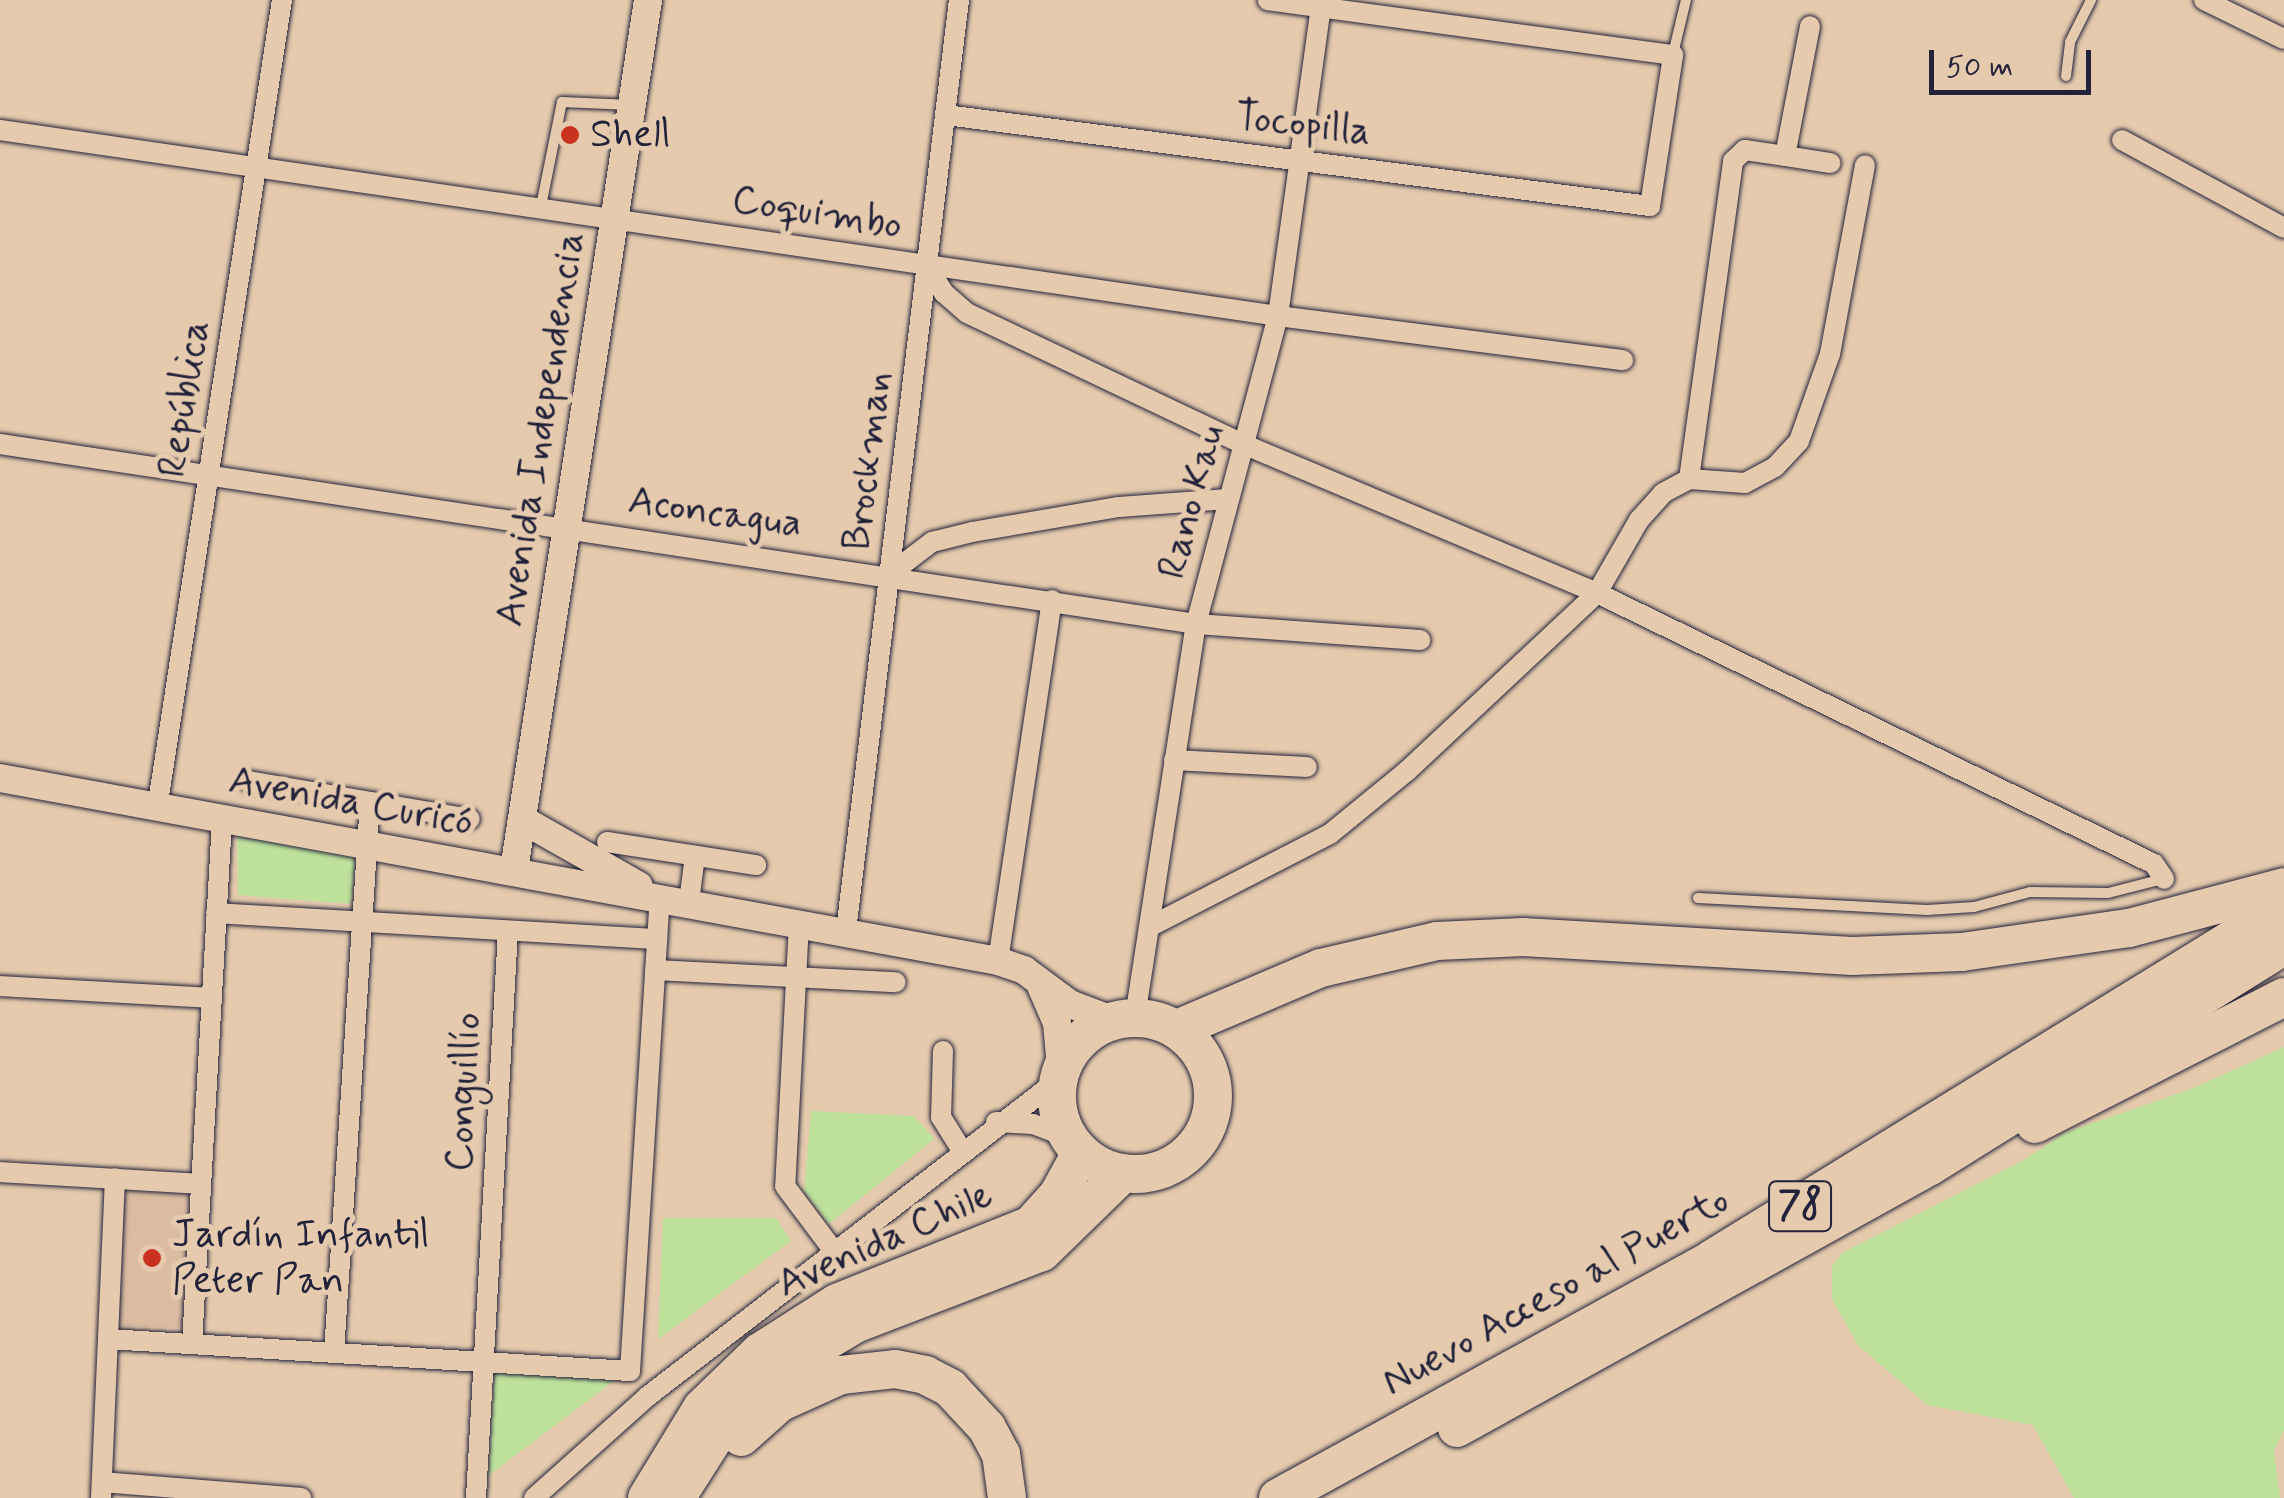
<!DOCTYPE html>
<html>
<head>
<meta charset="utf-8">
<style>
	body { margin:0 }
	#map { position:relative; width:2284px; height:1498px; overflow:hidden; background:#e5caad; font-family:Mynerve,sans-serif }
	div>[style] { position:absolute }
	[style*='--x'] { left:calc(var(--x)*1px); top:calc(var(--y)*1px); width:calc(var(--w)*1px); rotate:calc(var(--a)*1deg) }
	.built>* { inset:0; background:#dbbca1 }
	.green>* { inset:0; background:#bee29c }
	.roads { filter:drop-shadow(0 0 2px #22223b) drop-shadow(0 0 2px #22223b) }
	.lane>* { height:10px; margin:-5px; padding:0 5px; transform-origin:5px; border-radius:5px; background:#e5caad }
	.street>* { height:20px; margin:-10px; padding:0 10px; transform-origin:10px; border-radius:10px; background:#e5caad }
	.secondary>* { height:28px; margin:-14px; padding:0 14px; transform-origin:14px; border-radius:14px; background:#e5caad }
	.highway>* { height:38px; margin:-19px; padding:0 19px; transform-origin:19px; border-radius:19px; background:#e5caad }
	.highway>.ring { margin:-19px; padding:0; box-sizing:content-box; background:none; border:38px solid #e5caad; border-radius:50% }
	.dots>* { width:28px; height:28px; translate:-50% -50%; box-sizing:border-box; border:5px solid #e5caad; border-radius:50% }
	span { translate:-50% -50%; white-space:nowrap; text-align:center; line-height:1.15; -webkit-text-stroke:10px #e5caad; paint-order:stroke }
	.shield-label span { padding:2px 8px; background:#e5caad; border:2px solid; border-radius:8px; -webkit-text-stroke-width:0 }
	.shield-label { font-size:38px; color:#22223b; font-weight:700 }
	.street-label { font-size:40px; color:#22223b }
	.poi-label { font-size:40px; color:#22223b }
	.left { translate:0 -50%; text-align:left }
	.scale { position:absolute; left:1929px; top:50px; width:162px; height:45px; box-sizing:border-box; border:5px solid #22223b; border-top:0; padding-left:12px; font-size:30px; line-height:35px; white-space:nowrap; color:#22223b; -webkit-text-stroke:8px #e5caad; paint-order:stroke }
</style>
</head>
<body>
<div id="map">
	<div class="built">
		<div style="clip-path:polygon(119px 1187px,189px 1191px,184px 1328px,115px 1326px)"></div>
	</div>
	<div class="green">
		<div style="clip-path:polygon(237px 830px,356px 854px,351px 904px,238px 895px)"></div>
		<div style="clip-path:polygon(2284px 1047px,2284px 1430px,2274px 1450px,2280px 1498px,2074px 1498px,2033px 1425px,1927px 1405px,1858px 1345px,1832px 1299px,1832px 1266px,1842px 1253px,2024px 1160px,2066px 1132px,2189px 1090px)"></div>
		<div style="clip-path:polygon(811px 1111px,914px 1116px,934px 1139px,829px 1224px,804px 1191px)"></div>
		<div style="clip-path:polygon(663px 1218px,776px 1218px,791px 1241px,658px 1339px)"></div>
		<div style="clip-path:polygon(494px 1368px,622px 1375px,489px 1475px)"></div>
	</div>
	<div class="roads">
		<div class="lane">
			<div style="--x:1673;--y:54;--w:56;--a:-76.5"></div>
			<div style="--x:2066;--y:76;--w:34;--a:-83"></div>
			<div style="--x:2070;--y:42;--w:47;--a:-63.4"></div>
			<div style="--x:541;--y:206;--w:106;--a:-78.6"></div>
			<div style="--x:562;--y:102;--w:69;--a:2.5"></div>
			<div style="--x:1698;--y:898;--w:229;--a:3"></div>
			<div style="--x:1927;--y:910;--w:47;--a:-3.7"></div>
			<div style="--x:1974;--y:907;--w:58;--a:-15"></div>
			<div style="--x:2030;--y:892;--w:78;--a:0.7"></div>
			<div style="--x:2108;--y:893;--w:57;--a:-14.3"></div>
		</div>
		<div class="street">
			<div style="--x:2204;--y:0;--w:89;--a:26"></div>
			<div style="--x:946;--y:115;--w:710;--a:7.37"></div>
			<div style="--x:1650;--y:206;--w:153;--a:-81.3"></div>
			<div style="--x:1673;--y:55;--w:409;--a:-172.3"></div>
			<div style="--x:0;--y:130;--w:1291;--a:8.28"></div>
			<div style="--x:1278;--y:316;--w:348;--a:7.3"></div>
			<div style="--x:2122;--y:140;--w:184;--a:28.5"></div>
			<div style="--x:1785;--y:156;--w:46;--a:8.8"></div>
			<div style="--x:927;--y:266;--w:32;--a:58"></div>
			<div style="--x:944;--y:293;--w:30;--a:41"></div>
			<div style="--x:967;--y:313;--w:306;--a:25.4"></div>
			<div style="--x:1243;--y:444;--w:384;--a:22.8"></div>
			<div style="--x:1597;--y:593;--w:619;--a:25.94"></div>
			<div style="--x:2154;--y:864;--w:18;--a:56"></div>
			<div style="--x:0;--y:444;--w:1209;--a:8.56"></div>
			<div style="--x:1196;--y:624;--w:225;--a:4.1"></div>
			<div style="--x:1689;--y:479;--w:56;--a:4.1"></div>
			<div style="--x:1745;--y:483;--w:34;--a:-28"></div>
			<div style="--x:1775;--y:467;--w:35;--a:-47"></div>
			<div style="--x:1799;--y:441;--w:92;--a:-70.4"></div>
			<div style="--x:1830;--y:354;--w:192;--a:-79.5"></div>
			<div style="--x:890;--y:574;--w:53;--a:-37.3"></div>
			<div style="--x:932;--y:542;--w:41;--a:-14"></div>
			<div style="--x:972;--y:532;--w:149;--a:-9.7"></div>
			<div style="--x:1119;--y:507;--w:109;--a:-4.2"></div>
			<div style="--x:1174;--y:760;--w:133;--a:3"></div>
			<div style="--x:248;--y:781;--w:225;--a:9.7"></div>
			<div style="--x:157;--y:809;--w:819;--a:-81.22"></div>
			<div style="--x:607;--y:842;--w:151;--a:8.8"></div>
			<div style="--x:689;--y:902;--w:46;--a:-82.6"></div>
			<div style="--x:216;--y:913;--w:442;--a:3.4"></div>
			<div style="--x:799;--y:923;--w:263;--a:93"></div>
			<div style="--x:785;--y:1186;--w:80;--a:53.1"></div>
			<div style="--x:1149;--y:927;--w:203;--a:-27.2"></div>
			<div style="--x:1330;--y:834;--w:99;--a:-39.3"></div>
			<div style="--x:1407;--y:771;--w:260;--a:-43.1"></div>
			<div style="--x:1597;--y:593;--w:84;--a:-60.1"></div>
			<div style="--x:1639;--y:520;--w:36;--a:-48"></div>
			<div style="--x:1663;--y:493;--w:30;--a:-28"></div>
			<div style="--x:1689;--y:479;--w:321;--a:-82.1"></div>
			<div style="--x:1733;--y:161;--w:16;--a:-43"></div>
			<div style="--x:1745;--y:150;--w:40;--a:8.5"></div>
			<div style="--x:1785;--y:156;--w:132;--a:-79.1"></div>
			<div style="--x:846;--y:931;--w:938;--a:-83.08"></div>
			<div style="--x:998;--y:961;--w:365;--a:-81.5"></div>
			<div style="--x:655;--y:970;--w:241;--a:2.9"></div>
			<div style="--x:0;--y:986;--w:212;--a:3.2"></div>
			<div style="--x:1135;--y:1017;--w:398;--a:-81.2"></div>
			<div style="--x:1196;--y:624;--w:319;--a:-75.1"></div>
			<div style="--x:1278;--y:316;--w:312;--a:-82.1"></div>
			<div style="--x:943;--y:1051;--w:66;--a:91.7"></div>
			<div style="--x:941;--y:1117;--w:38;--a:58"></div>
			<div style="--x:996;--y:1122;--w:37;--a:3"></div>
			<div style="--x:1033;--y:1124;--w:39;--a:21"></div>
			<div style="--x:0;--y:1172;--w:201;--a:3.4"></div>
			<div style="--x:108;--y:1339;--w:523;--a:3.51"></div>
			<div style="--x:192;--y:1344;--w:525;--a:-86.72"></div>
			<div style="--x:334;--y:1353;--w:552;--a:-86.26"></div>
			<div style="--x:630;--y:1371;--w:474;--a:-86.4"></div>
			<div style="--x:102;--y:1482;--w:200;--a:4.6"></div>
			<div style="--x:101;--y:1498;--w:320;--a:-87.5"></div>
			<div style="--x:476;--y:1498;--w:568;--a:-86.77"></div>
			<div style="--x:534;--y:1498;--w:153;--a:-41.8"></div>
			<div style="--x:648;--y:1396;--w:518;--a:-37.62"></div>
		</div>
		<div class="secondary">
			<div style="--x:0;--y:778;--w:1015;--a:10.39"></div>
			<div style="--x:998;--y:961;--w:28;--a:19"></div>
			<div style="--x:1024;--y:970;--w:57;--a:36.5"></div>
			<div style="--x:1070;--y:1004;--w:45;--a:20.9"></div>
			<div style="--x:523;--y:820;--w:133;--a:29.6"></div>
			<div style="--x:514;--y:870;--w:880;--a:-81.24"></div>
			<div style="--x:1041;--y:986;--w:40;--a:66.6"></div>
			<div style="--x:1057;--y:1023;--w:45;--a:84.9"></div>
		</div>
		<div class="highway">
			<div class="ring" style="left:1057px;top:1018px;width:118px;height:118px"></div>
			<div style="--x:1177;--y:1029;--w:156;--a:-23"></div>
			<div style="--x:1321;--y:968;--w:119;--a:-13.1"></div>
			<div style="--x:1437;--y:941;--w:86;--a:-2.7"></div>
			<div style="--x:1523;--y:937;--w:330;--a:3.3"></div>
			<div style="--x:1852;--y:956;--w:110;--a:-2.1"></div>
			<div style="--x:1962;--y:952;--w:169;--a:-8.2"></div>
			<div style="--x:2129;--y:928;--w:160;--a:-14.8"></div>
			<div style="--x:2035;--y:1124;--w:280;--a:-27"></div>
			<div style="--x:1457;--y:1428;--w:541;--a:-28.98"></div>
			<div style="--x:1930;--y:1166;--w:417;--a:-31.9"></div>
			<div style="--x:741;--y:1437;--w:51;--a:-41.8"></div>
			<div style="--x:779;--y:1403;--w:68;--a:-24.3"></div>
			<div style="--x:841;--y:1375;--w:54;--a:-6.3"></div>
			<div style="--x:895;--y:1369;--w:31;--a:11"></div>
			<div style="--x:925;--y:1375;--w:28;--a:27"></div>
			<div style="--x:950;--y:1388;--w:54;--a:47.2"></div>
			<div style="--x:987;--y:1428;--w:30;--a:62"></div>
			<div style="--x:1001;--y:1454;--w:44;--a:82.2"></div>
			<div style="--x:647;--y:1498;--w:105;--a:-58.6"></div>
			<div style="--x:702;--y:1408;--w:81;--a:-44"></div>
			<div style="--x:760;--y:1352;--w:91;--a:-32.5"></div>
			<div style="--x:837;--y:1303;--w:209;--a:-21.9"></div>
			<div style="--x:1031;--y:1225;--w:40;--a:-48"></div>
			<div style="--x:1058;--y:1195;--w:48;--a:-61.3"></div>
			<div style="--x:676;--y:1498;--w:82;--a:-57.5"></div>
			<div style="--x:720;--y:1429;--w:88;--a:-44.5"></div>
			<div style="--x:783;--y:1367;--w:84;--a:-30.8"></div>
			<div style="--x:855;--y:1324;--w:200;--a:-21.1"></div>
			<div style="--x:1042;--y:1252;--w:113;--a:-44.3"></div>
			<div style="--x:1278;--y:1498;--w:495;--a:-28.8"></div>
			<div style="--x:1712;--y:1259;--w:672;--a:-31.61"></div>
		</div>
	</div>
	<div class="dots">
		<div style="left:570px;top:135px;background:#c8321e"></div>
		<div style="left:152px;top:1258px;background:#c8321e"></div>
	</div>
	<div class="shield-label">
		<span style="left:1800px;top:1206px">78</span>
	</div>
	<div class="street-label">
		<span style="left:1303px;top:125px;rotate:7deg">Tocopilla</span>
		<span style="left:817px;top:213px;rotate:9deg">Coquimbo</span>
		<span style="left:185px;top:399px;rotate:-81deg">República</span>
		<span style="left:541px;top:429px;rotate:-81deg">Avenida Independencia</span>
		<span style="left:868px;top:461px;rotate:-83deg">Brockman</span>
		<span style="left:1192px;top:502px;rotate:-75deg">Rano Kau</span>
		<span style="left:715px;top:513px;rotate:8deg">Aconcagua</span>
		<span style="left:351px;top:802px;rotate:10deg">Avenida Curicó</span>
		<span style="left:464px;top:1092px;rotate:-87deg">Conguillío</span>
		<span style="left:885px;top:1240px;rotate:-24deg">Avenida Chile</span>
		<span style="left:1556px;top:1292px;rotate:-29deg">Nuevo Acceso al Puerto</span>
	</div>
	<div class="poi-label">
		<span class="left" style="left:590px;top:135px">Shell</span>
		<span class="left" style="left:172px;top:1258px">Jardín Infantil<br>Peter Pan</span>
	</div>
	<div class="scale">50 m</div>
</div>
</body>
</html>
